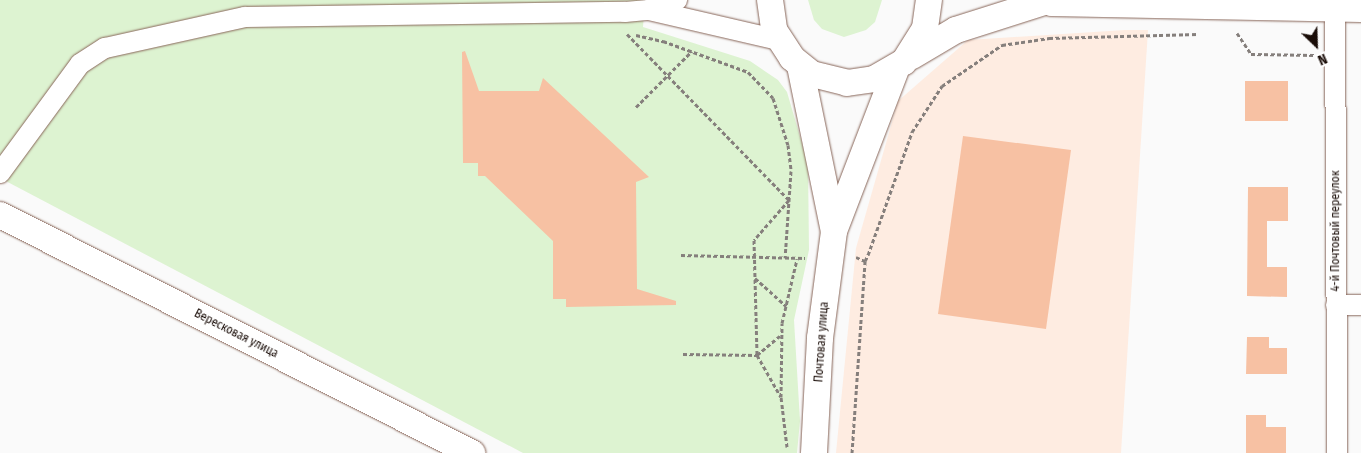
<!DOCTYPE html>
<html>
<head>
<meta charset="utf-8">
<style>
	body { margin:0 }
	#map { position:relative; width:1361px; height:453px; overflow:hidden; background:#fafafa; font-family:"Fira Sans Condensed",sans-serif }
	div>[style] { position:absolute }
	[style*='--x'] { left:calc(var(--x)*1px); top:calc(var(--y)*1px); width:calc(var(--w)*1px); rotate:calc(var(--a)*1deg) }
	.commercial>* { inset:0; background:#feece1 }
	.green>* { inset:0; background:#ddf3d1 }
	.building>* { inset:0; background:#f7c1a3 }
	.path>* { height:3px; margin-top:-1.5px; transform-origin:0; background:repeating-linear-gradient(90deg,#857f7c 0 4px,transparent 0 6.5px) }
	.roads { filter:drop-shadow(0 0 1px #886659) drop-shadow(0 0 1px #886659) }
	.minor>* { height:20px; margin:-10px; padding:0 10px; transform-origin:10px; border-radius:10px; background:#fff }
	.tertiary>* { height:26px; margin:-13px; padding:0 13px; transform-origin:13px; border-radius:13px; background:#fff }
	span { translate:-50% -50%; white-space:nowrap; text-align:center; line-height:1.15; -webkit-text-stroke:5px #fff; paint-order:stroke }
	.street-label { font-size:12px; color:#190c07 }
	.north { position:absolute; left:1291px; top:20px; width:50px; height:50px; -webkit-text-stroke:4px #fff; paint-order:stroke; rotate:156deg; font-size:14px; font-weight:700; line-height:20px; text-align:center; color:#190c07 }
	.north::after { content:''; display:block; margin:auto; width:18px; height:22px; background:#190c07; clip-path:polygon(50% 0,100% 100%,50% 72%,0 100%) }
</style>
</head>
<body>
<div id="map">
	<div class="commercial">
		<div style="clip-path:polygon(1125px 30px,1148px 30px,1121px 453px,836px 453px,856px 248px,898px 101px,968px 40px)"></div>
	</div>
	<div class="green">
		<div style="clip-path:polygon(0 0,645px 0,643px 27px,750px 61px,778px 80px,787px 92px,808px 164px,809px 250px,794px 320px,800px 421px,797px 453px,523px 453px,0 178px)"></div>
		<div style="clip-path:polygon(808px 0,882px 0,875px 22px,866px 30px,844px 37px,822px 29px,814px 20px)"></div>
	</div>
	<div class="building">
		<div style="clip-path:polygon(465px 51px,479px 91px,539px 91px,543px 78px,649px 177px,636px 182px,637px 289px,676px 301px,676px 305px,566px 307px,566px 299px,553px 299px,553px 241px,485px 176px,478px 176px,478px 163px,463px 163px,462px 52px)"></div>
		<div style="clip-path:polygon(1245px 81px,1288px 81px,1288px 121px,1245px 121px)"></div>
		<div style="clip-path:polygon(963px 136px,1071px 150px,1046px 329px,938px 314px)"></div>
		<div style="clip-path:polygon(1248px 187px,1288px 187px,1288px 221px,1267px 221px,1267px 267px,1287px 267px,1287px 297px,1247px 296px)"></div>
		<div style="clip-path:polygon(1247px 337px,1269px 337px,1269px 348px,1287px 348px,1287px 374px,1246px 374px)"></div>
		<div style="clip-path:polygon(1246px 415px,1266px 415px,1266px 427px,1286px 427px,1286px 453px,1246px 453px)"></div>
	</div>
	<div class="path">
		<div style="--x:1237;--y:33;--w:25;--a:56"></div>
		<div style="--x:1251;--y:54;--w:63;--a:0.9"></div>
		<div style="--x:627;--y:34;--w:232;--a:45.7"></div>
		<div style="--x:789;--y:200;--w:53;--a:131.2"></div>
		<div style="--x:754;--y:240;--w:115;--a:88.5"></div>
		<div style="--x:757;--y:355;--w:48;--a:60.3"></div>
		<div style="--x:636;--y:35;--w:28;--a:13"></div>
		<div style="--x:663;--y:41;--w:90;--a:20"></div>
		<div style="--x:748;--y:72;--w:36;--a:46"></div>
		<div style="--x:773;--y:98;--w:49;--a:72.3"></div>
		<div style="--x:788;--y:145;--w:26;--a:83"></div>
		<div style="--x:791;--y:171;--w:87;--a:93.9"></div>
		<div style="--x:636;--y:107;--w:79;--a:-45"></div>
		<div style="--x:681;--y:255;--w:124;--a:1.4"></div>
		<div style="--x:856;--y:257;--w:10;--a:24"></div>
		<div style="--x:865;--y:261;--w:7;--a:-63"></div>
		<div style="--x:868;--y:255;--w:131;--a:-70.3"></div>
		<div style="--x:912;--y:132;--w:55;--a:-56.9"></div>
		<div style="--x:942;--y:86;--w:73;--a:-34.3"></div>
		<div style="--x:1002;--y:45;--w:48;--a:-8.5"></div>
		<div style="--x:1049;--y:38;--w:149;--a:-1.5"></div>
		<div style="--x:755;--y:278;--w:42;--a:42.1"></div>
		<div style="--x:683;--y:354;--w:74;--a:0.8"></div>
		<div style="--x:757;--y:355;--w:31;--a:-40"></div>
		<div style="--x:787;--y:447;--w:50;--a:-96.8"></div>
		<div style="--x:781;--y:397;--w:74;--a:-89.2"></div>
		<div style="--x:782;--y:323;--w:66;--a:-76.8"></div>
		<div style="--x:852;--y:453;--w:192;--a:-86.1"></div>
	</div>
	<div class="roads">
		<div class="minor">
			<div style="--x:1335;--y:9;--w:444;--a:89.7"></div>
			<div style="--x:649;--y:10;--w:133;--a:13"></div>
			<div style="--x:0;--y:173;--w:135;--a:-53.7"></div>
			<div style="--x:80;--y:64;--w:30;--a:-33"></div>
			<div style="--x:105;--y:48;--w:143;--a:-12.5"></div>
			<div style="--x:245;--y:17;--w:380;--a:-0.8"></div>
			<div style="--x:625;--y:12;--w:24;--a:-5"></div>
			<div style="--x:649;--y:10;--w:30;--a:-20"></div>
			<div style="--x:1336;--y:305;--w:25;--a:0"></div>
		</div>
		<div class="tertiary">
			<div style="--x:770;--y:0;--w:30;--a:82"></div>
			<div style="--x:774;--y:30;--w:33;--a:57"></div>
			<div style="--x:792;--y:58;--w:26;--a:39"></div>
			<div style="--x:812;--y:74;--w:36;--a:14"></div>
			<div style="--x:847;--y:83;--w:27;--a:-8"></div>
			<div style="--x:874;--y:79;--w:34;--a:-30"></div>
			<div style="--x:904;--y:62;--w:40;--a:-58"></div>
			<div style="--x:925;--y:28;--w:28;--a:-82"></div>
			<div style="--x:1039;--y:0;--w:13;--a:13"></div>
			<div style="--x:1052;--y:3;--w:309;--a:1.1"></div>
			<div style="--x:912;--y:56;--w:51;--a:-30.6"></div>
			<div style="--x:956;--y:30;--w:92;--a:-17.7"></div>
			<div style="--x:800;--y:66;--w:168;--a:78.4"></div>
			<div style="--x:0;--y:215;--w:529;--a:26.76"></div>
			<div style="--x:814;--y:453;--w:115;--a:-87"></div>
			<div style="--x:820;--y:338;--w:108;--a:-82.5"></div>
			<div style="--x:834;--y:231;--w:176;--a:-69"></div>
		</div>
	</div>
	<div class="street-label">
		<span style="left:1336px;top:231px;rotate:-90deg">4-й Почтовый переулок</span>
		<span style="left:236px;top:334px;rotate:27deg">Вересковая улица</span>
		<span style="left:822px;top:342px;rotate:-86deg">Почтовая улица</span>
	</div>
	<div class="north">N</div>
</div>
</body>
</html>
